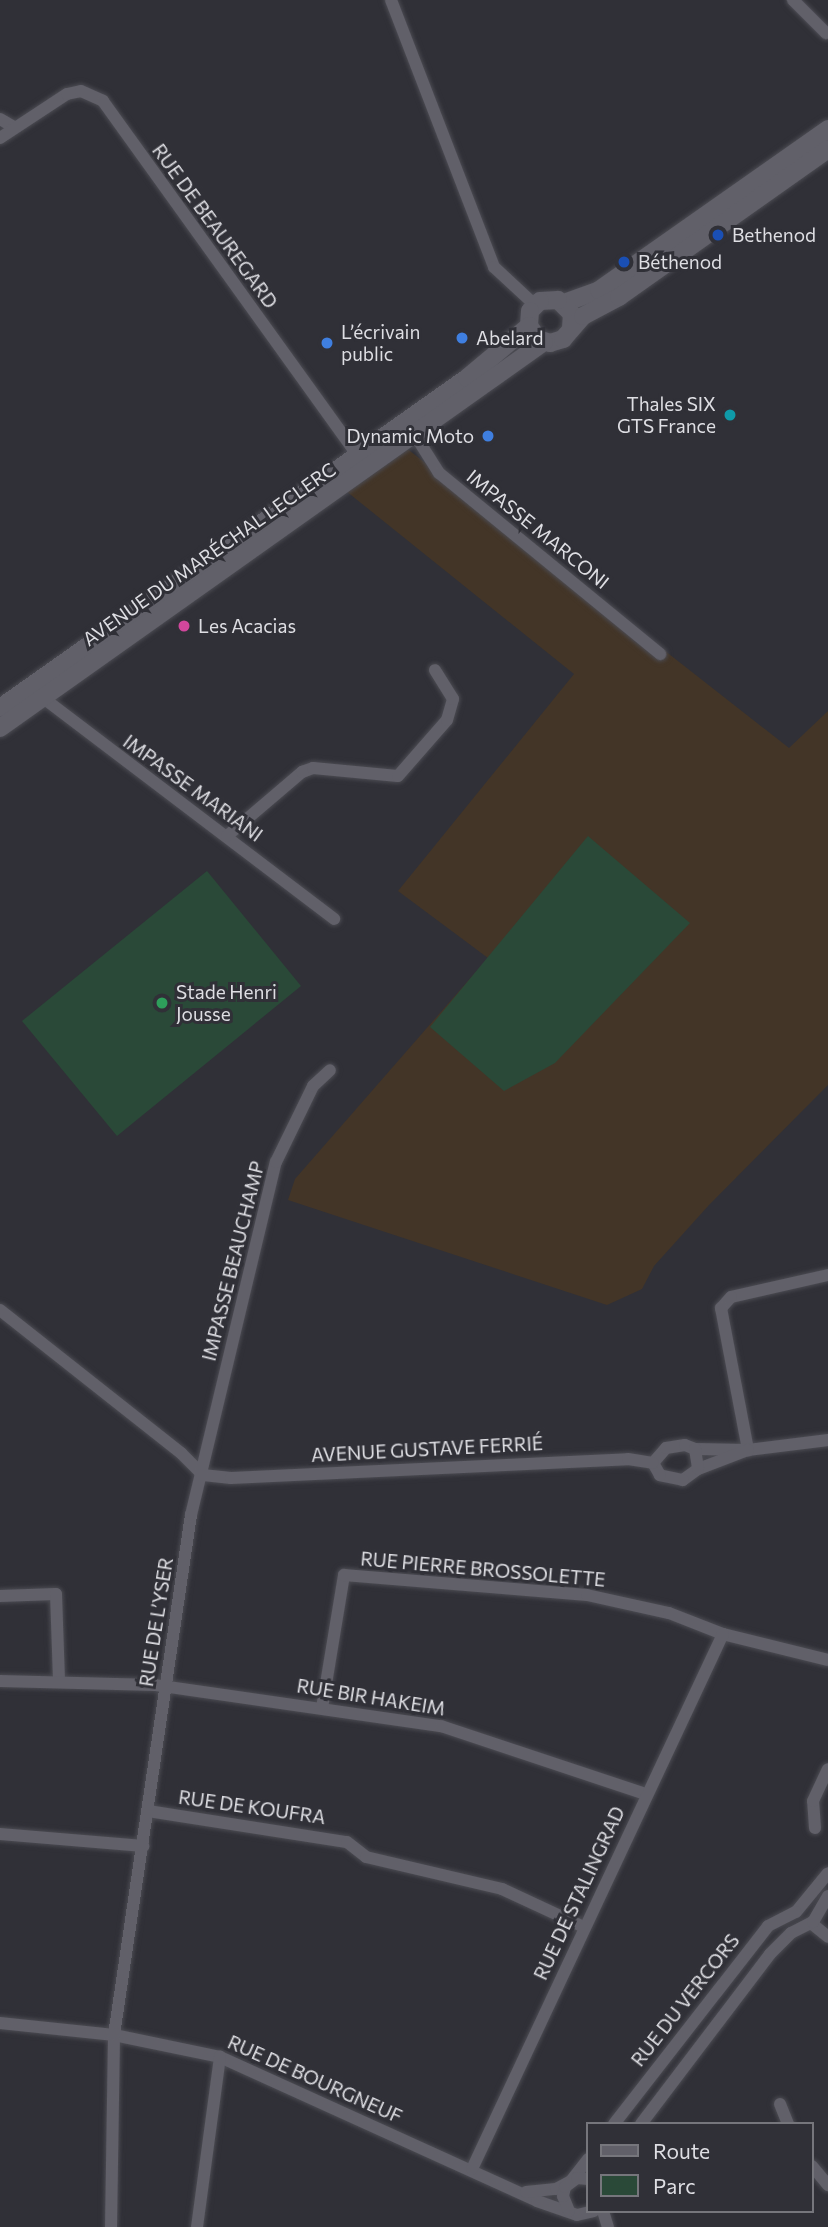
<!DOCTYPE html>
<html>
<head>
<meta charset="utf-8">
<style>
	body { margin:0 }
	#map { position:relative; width:828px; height:2227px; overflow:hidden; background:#303037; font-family:Commissioner,sans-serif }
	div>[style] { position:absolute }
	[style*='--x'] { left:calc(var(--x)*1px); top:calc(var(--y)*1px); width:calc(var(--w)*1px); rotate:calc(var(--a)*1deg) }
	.education>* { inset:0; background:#433527 }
	.green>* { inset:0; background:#2a4938 }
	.roads { filter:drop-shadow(0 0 2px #4b4b52) drop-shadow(0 0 2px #4b4b52) }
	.minor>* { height:12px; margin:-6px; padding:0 6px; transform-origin:6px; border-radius:6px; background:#616069 }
	.secondary>* { height:18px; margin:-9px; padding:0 9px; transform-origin:9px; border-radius:9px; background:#616069 }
	.dots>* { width:19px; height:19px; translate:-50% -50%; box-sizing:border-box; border:4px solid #303037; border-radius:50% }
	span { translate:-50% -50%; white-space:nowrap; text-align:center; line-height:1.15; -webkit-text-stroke:6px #303037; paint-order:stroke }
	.street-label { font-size:19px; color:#dedee3 }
	.poi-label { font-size:19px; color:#dedee3 }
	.left { translate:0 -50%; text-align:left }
	.right { translate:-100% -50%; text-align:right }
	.legend { position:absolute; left:586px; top:2122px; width:228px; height:91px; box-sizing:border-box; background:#303037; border:2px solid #76767c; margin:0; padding:9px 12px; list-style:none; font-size:21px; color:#dedee3 }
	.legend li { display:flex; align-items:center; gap:14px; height:35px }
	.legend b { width:35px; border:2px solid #76767c }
</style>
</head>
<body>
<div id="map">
	<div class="education">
		<div style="clip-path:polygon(396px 440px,789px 748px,828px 711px,828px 1085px,709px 1205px,654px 1266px,642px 1289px,607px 1305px,288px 1200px,295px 1179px,488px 958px,398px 891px,574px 674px,341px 487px)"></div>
	</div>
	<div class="green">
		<div style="clip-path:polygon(588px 836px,690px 923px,555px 1063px,504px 1091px,430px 1027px)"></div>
		<div style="clip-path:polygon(207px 871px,301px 986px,117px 1136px,22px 1021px)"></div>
	</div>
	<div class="roads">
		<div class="minor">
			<div style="--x:391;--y:0;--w:286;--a:68.9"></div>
			<div style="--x:494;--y:267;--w:56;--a:42.8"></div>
			<div style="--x:793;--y:0;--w:47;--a:45"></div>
			<div style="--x:0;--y:119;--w:16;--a:30"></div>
			<div style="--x:0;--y:138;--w:80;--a:-33.3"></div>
			<div style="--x:67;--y:94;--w:14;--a:-12"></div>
			<div style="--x:81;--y:91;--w:24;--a:24"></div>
			<div style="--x:103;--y:101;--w:443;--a:54.3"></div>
			<div style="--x:410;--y:427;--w:54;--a:57.8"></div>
			<div style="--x:439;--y:473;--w:286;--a:39.3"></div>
			<div style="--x:38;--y:694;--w:372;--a:37.2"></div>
			<div style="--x:227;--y:836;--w:99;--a:-40.5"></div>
			<div style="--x:302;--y:772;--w:12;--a:-20"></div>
			<div style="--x:313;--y:768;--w:85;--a:5.4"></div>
			<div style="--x:398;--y:776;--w:74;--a:-48.8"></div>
			<div style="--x:447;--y:720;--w:22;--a:-74"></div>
			<div style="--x:453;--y:699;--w:34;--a:-122"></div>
			<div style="--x:828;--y:1275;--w:99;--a:167.2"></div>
			<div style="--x:731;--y:1297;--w:15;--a:132"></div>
			<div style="--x:721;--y:1308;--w:145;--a:79.2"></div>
			<div style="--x:748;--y:1450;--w:81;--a:-7.1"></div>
			<div style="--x:0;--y:1310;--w:231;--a:38.3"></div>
			<div style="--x:181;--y:1453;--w:31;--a:45"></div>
			<div style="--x:695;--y:1449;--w:53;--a:1.1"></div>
			<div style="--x:748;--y:1450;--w:53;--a:159.2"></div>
			<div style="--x:698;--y:1469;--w:19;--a:144"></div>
			<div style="--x:683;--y:1480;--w:24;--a:-168"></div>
			<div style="--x:660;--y:1475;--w:14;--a:-120"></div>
			<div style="--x:653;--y:1463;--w:20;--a:-49"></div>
			<div style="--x:666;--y:1448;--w:19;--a:-9"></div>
			<div style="--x:685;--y:1445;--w:11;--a:22"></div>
			<div style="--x:695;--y:1449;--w:20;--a:81"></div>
			<div style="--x:203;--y:1475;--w:28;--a:6"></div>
			<div style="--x:231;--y:1478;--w:397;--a:-2.7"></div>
			<div style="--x:628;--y:1459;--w:25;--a:9"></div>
			<div style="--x:0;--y:1596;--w:56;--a:-2"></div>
			<div style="--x:56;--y:1594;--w:88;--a:88"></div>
			<div style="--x:0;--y:1681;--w:155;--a:1.5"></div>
			<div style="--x:155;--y:1685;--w:289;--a:8.2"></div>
			<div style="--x:441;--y:1726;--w:215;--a:18.4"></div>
			<div style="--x:322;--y:1708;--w:135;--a:-80.6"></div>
			<div style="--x:344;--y:1575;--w:244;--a:4.7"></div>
			<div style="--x:587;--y:1595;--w:84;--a:12.4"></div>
			<div style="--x:669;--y:1613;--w:58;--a:21.3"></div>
			<div style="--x:723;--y:1634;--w:108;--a:13.9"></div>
			<div style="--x:148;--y:1811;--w:201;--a:8.9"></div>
			<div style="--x:347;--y:1842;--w:24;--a:38"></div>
			<div style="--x:366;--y:1857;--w:140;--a:13.2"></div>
			<div style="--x:502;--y:1889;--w:90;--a:24.9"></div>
			<div style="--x:815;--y:1828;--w:27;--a:-94"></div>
			<div style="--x:813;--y:1801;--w:35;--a:-65"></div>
			<div style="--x:0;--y:1834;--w:144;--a:4.8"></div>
			<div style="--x:796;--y:1912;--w:50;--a:-50.6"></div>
			<div style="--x:811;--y:1923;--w:22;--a:39"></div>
			<div style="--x:0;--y:2023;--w:115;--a:6"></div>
			<div style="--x:114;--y:2035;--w:108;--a:11.7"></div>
			<div style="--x:220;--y:2057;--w:348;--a:24.4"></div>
			<div style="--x:537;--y:2201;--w:42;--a:19.3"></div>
			<div style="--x:577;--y:2215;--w:17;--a:-13"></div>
			<div style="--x:780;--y:2104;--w:22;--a:68"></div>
			<div style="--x:614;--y:2124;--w:251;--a:-52.1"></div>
			<div style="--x:768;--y:1926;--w:31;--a:-27"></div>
			<div style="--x:641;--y:2124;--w:213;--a:-52.8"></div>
			<div style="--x:770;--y:1954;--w:30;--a:-45"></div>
			<div style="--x:791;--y:1933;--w:25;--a:-27"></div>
			<div style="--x:813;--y:1922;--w:30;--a:-60"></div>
			<div style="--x:812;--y:2166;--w:25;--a:50"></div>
			<div style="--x:472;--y:2169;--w:591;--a:-64.87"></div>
			<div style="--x:526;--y:2192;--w:30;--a:-6"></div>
			<div style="--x:556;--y:2189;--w:17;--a:-28"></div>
			<div style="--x:571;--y:2181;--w:28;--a:-52"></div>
			<div style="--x:569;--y:2211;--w:16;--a:-112"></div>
			<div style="--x:563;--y:2196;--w:9;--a:-77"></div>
			<div style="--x:565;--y:2187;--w:15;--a:-37"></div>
			<div style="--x:577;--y:2178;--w:11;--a:5"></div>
			<div style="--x:603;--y:2211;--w:17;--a:73"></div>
			<div style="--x:111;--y:2227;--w:192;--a:-89.1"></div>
			<div style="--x:114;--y:2035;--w:526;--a:-81.58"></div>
			<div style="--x:191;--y:1515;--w:363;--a:-76.5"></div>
			<div style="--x:276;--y:1162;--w:85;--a:-64"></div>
			<div style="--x:313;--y:1086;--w:23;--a:-43"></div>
			<div style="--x:197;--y:2227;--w:172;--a:-82.3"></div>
		</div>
		<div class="secondary">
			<div style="--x:564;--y:303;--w:37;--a:-20"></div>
			<div style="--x:599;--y:290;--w:280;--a:-35.1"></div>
			<div style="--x:571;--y:328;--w:14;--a:-86"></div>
			<div style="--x:572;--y:314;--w:20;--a:-135"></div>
			<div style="--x:558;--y:300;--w:18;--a:177"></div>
			<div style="--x:540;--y:301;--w:14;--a:135"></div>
			<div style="--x:530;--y:311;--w:15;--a:94"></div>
			<div style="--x:529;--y:326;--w:16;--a:55"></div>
			<div style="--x:538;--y:339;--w:13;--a:18"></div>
			<div style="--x:550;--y:343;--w:14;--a:-17"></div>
			<div style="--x:563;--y:339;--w:30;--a:-49"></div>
			<div style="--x:583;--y:316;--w:41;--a:-27.8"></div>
			<div style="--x:619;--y:297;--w:256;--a:-35.3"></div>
			<div style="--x:0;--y:708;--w:572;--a:-35.25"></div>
			<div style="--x:467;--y:378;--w:81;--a:-40"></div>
			<div style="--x:0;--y:728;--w:667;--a:-35.36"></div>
		</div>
	</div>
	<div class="dots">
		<div style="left:718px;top:235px;background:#1a4fb4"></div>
		<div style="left:624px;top:262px;background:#1a4fb4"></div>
		<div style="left:462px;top:338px;background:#3f7fe0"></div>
		<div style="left:327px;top:343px;background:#3f7fe0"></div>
		<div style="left:730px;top:415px;background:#0f9aa8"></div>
		<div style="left:488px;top:436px;background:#3f7fe0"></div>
		<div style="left:184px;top:626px;background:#d1479c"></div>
		<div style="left:162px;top:1003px;background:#2e9e5b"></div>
	</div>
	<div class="street-label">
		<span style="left:215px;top:226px;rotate:54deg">RUE DE BEAUREGARD</span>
		<span style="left:538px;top:529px;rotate:39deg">IMPASSE MARCONI</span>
		<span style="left:209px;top:554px;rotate:-35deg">AVENUE DU MARÉCHAL LECLERC</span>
		<span style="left:193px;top:788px;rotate:36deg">IMPASSE MARIANI</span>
		<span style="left:233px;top:1261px;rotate:-76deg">IMPASSE BEAUCHAMP</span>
		<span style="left:427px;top:1449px;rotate:-3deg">AVENUE GUSTAVE FERRIÉ</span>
		<span style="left:483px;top:1569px;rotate:5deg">RUE PIERRE BROSSOLETTE</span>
		<span style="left:156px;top:1622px;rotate:-81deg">RUE DE L’YSER</span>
		<span style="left:371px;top:1697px;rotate:9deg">RUE BIR HAKEIM</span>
		<span style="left:252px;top:1807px;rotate:8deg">RUE DE KOUFRA</span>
		<span style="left:579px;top:1893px;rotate:-65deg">RUE DE STALINGRAD</span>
		<span style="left:685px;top:2000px;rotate:-52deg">RUE DU VERCORS</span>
		<span style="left:315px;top:2079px;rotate:24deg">RUE DE BOURGNEUF</span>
	</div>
	<div class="poi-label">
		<span class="left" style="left:732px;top:235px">Bethenod</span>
		<span class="left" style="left:638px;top:262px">Béthenod</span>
		<span class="left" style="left:341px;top:343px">L’écrivain<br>public</span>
		<span class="left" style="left:476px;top:338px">Abelard</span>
		<span class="right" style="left:716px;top:415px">Thales SIX<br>GTS France</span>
		<span class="right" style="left:474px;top:436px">Dynamic Moto</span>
		<span class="left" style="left:198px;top:626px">Les Acacias</span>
		<span class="left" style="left:176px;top:1003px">Stade Henri<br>Jousse</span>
	</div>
	<ul class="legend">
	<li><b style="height:9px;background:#616069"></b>Route</li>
	<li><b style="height:19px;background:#2a4938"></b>Parc</li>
	</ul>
</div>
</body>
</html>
